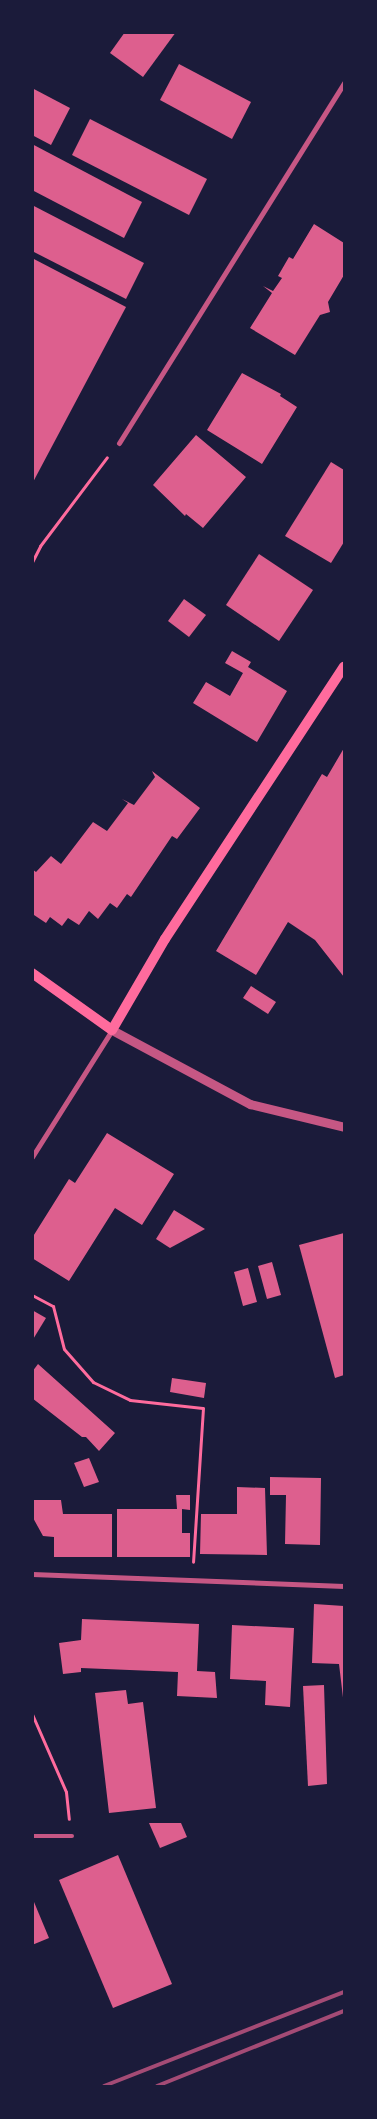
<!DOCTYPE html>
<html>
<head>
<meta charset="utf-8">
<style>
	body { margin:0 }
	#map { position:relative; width:377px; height:2119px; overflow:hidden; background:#1b1b3a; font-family:"Source Sans 3",sans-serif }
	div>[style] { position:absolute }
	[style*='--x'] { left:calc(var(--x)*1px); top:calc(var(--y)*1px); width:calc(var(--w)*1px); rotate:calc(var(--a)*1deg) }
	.building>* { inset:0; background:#dd5f8e }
	.path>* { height:3px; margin:-1.5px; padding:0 1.5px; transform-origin:1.5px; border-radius:1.5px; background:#ff6b9d }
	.service>* { height:4px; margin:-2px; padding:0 2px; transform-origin:2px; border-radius:2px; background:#c65784 }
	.minor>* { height:5px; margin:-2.5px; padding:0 2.5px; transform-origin:2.5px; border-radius:2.5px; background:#c65784 }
	.tertiary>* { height:9px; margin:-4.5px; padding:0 4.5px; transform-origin:4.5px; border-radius:4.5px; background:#c65784 }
	.secondary>* { height:10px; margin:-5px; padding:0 5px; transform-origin:5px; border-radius:5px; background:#ff6b9d }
	.rail>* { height:4px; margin:-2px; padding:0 2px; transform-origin:2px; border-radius:2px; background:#a44b75 }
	span { translate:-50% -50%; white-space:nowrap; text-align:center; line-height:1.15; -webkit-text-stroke:4.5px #1b1b3a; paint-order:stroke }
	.frame { position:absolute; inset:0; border:34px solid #1b1b3a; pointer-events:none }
</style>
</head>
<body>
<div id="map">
	<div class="building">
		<div style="clip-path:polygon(125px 32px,176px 32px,143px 77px,110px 53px)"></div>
		<div style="clip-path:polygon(179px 64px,251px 102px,232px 139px,160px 100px)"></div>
		<div style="clip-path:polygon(32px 88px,70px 108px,51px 145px,32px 135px)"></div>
		<div style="clip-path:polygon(90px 119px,207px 179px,189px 215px,72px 155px)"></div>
		<div style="clip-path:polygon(32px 144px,142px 202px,124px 238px,32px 190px)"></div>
		<div style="clip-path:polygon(32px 205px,144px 263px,126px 299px,32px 251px)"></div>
		<div style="clip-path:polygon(314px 224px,344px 243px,344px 275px,328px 302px,330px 312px,320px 315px,295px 355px,250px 328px,272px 293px,263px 286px,273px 291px,282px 278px,278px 276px,289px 257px,293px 259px)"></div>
		<div style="clip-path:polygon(32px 258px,126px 307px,32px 484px)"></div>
		<div style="clip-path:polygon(242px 373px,281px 394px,280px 396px,297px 407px,262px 464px,207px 430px)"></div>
		<div style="clip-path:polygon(196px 435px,246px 477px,203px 528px,186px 514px,185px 516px,153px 485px)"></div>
		<div style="clip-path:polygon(331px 462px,344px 470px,344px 542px,331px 563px,285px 536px)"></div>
		<div style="clip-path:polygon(259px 554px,313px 590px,279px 641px,226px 605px)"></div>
		<div style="clip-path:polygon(184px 599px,206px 615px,189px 637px,168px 621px)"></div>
		<div style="clip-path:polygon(232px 651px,251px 662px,248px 667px,287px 691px,257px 742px,193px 703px,206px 682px,230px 696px,243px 673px,225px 663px)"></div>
		<div style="clip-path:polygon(344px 748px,344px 977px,315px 940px,288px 922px,256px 975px,216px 951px,322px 774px,327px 777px)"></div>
		<div style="clip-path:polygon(152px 771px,200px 808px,177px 839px,172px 836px,131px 897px,127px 894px,117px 908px,110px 903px,98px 919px,89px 911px,79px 925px,68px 918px,62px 926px,50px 917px,46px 923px,34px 915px,32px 917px,32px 869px,36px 872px,51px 856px,61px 864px,93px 822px,107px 831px,128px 803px,122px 799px,134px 805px,155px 777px)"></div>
		<div style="clip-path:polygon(251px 986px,276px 1002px,268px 1014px,243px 998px)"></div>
		<div style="clip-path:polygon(107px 1133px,174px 1174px,142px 1225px,115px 1208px,69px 1281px,32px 1258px,32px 1238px,69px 1179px,75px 1183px)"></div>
		<div style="clip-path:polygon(174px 1210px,205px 1229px,170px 1248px,156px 1239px)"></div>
		<div style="clip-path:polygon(344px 1233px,344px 1375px,335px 1378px,299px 1245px)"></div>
		<div style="clip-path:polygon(272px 1262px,281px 1295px,267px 1299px,258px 1266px)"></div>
		<div style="clip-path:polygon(248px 1268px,257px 1302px,243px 1306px,234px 1272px)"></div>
		<div style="clip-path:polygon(32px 1310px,46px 1318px,32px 1341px)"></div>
		<div style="clip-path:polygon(38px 1364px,115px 1433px,99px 1451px,86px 1437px,82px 1437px,32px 1398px,32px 1372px)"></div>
		<div style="clip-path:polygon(172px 1378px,206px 1383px,204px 1398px,170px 1392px)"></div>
		<div style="clip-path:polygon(89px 1458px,99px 1482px,84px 1487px,74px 1463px)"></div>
		<div style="clip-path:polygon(270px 1477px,321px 1478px,320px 1545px,285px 1544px,286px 1495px,270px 1495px)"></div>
		<div style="clip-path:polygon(237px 1487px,265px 1488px,267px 1555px,200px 1554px,201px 1514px,237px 1514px)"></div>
		<div style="clip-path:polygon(176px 1495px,190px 1495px,190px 1510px,182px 1509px,182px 1533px,190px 1533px,190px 1557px,117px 1557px,117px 1509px,177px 1509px)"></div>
		<div style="clip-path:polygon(32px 1500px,61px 1500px,63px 1514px,112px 1514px,112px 1557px,54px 1557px,54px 1537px,43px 1536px,32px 1516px)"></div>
		<div style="clip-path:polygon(314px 1604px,344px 1606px,344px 1706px,339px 1664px,312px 1663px)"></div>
		<div style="clip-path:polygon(82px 1619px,199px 1624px,197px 1671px,215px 1672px,217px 1698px,177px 1696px,178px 1672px,81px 1668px,81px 1672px,63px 1674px,59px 1643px,81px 1640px)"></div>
		<div style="clip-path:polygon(232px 1625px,294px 1628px,290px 1707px,265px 1705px,266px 1681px,230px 1679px)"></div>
		<div style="clip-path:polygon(324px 1685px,327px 1784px,308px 1786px,303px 1686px)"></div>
		<div style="clip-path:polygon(126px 1690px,128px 1704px,143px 1702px,156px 1808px,109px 1813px,95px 1693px)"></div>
		<div style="clip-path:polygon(149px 1823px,181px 1823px,187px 1837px,160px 1848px)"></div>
		<div style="clip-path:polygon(118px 1855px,172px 1984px,113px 2008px,59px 1880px)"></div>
		<div style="clip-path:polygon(34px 1902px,49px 1938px,32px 1945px,32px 1903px)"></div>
	</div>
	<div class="path">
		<div style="--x:32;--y:562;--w:18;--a:-63"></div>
		<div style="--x:40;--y:546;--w:111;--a:-53"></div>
		<div style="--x:32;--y:1295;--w:24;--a:28"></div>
		<div style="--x:53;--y:1306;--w:44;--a:75.7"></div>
		<div style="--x:64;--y:1349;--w:44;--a:48.7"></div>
		<div style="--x:93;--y:1382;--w:41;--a:25.9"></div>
		<div style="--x:130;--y:1400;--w:73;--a:6.3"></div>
		<div style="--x:203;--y:1408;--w:154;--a:93.7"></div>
		<div style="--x:32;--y:1714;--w:85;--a:66.4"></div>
		<div style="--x:66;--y:1792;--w:27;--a:84"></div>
	</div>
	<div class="service">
		<div style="--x:32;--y:1836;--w:40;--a:0"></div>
	</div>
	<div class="minor">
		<div style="--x:119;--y:443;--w:425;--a:-58"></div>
		<div style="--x:32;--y:1157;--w:150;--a:-57.8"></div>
		<div style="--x:32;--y:1574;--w:312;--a:2.2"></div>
	</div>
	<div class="tertiary">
		<div style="--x:112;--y:1030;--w:157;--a:28.2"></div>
		<div style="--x:250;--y:1104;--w:97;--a:13.7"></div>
	</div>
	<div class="secondary">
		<div style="--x:32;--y:973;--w:98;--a:35.5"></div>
		<div style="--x:112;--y:1030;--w:105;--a:-59.8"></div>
		<div style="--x:165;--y:939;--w:326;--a:-56.7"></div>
	</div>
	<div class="rail">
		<div style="--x:104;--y:2086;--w:258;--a:-21.4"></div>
		<div style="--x:157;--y:2086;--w:201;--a:-21.9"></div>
	</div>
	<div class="frame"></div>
</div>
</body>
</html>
